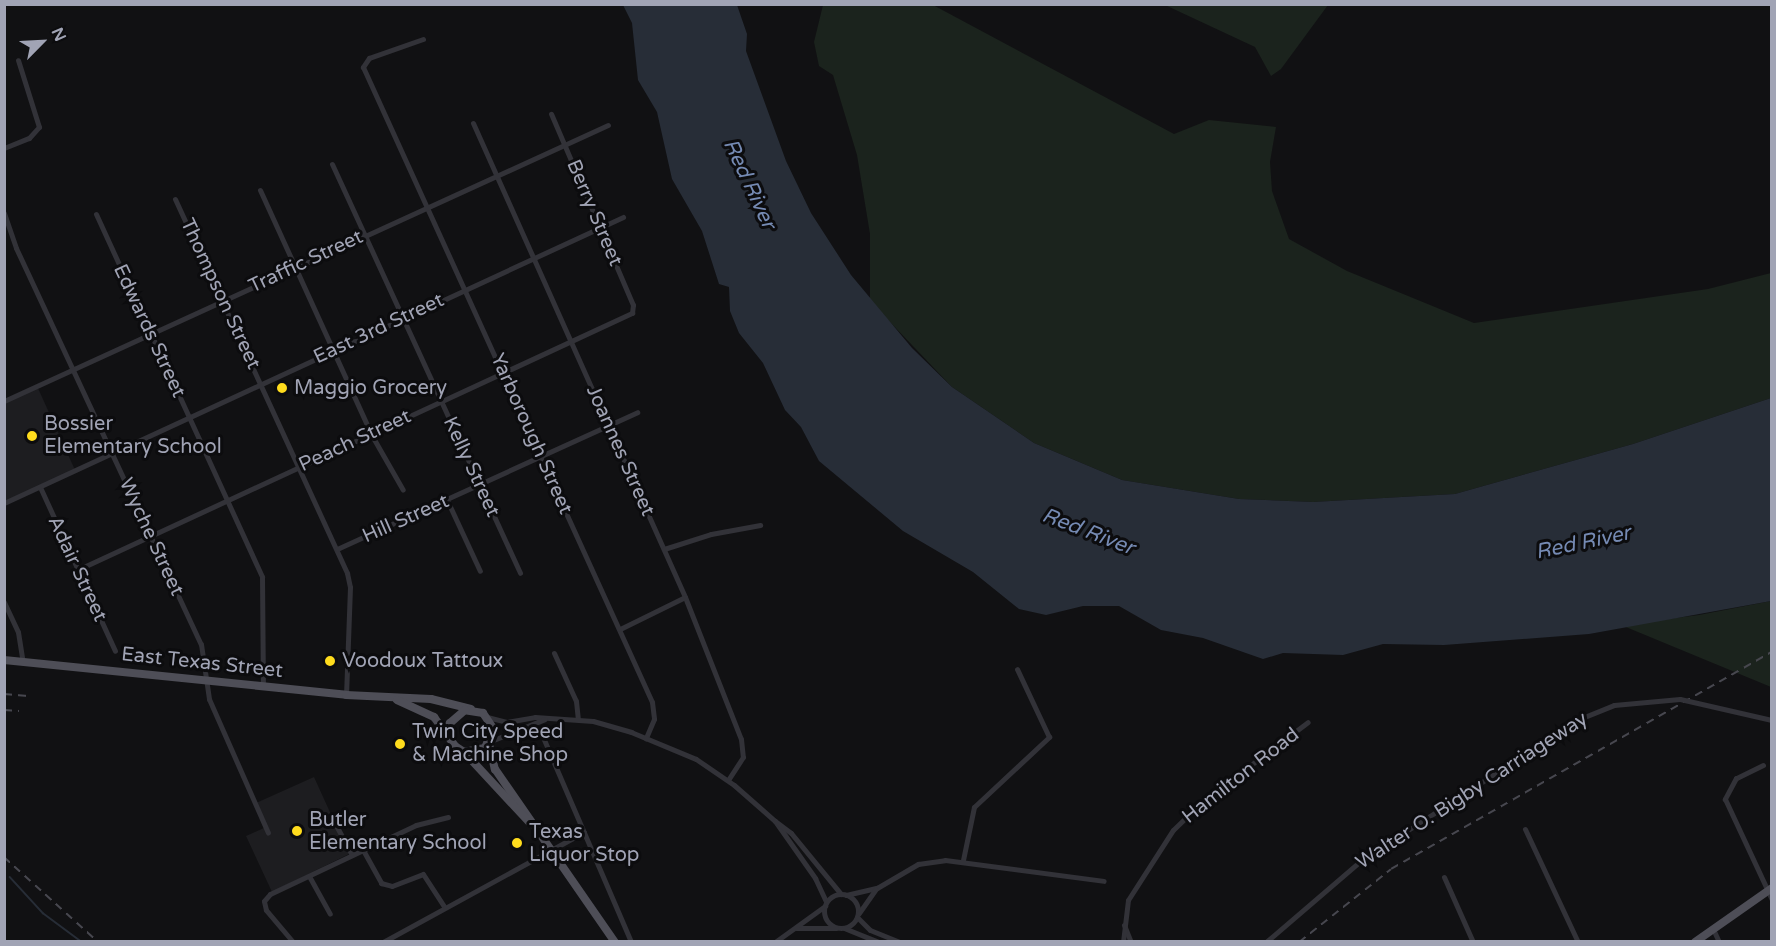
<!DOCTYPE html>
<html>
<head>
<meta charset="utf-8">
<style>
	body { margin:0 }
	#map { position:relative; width:1776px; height:946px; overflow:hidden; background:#111113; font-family:"Varela Round",sans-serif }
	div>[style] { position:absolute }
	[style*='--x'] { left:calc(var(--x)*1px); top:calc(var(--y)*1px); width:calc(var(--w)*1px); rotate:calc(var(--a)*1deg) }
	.built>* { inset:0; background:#1d1d20 }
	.green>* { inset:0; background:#1b231d }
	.water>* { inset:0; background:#272d37 }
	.stream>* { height:1.5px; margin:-0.75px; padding:0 0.75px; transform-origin:0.75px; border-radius:0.75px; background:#272d37 }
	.minor>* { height:5px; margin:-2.5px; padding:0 2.5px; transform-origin:2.5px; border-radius:2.5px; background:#323238 }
	.minor>.ring { margin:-2.5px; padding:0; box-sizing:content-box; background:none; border:5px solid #323238; border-radius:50% }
	.primary>* { height:8px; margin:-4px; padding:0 4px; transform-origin:4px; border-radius:4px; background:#4e4e57 }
	.rail>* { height:1.5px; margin-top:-0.75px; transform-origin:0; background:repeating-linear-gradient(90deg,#47474f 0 8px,transparent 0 14px) }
	.minor-bridge>* { height:5px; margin:-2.5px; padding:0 2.5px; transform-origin:2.5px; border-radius:2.5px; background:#323238 }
	.dots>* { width:16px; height:16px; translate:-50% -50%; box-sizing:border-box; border:3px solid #0c0c0e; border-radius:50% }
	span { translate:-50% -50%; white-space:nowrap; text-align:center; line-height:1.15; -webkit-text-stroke:6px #0c0c0e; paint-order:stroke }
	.street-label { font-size:20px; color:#a1a4b5 }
	.poi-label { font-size:20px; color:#a1a4b5 }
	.left { translate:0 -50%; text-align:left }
	.water-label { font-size:21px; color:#758ab3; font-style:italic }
	.frame { position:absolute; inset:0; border:6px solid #a1a4b5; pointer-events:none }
	.north { position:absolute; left:12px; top:12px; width:60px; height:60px; -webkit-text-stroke:4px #0c0c0e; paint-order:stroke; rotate:66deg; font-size:16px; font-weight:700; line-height:24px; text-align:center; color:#a1a4b5 }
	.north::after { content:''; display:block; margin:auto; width:21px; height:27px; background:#a1a4b5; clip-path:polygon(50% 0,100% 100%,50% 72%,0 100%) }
</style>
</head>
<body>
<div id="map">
	<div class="built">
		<div style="clip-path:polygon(37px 386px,75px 470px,4px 502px,4px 401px)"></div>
		<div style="clip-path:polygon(314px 777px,349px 854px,272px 892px,246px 836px,266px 827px,256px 803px)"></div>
	</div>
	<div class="green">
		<div style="clip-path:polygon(823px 5px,933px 5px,1174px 134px,1209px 120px,1276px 127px,1270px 162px,1272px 191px,1289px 239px,1347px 271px,1474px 323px,1708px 289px,1771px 273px,1771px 398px,1633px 444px,1455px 494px,1313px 502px,1239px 499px,1122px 480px,1034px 443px,952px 387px,870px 301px,870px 234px,857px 155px,833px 75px,819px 66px,814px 42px)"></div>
		<div style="clip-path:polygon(1165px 5px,1328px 5px,1281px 69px,1271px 76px,1255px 47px)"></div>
		<div style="clip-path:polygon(1771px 601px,1771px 687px,1621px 625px,1699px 615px)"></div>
	</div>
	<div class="water">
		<div style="clip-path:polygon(623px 5px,737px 5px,747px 34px,746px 51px,786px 161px,811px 213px,851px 275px,912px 348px,952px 387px,1034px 443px,1122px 480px,1239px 499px,1313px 502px,1455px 494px,1633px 444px,1771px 398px,1771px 601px,1589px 634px,1444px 645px,1383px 644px,1343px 655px,1283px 653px,1263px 659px,1203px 638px,1161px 630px,1119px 606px,1083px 606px,1046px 615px,1019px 609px,973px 572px,903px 531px,819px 461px,801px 427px,785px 410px,763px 363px,739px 333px,730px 311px,729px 287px,719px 284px,702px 231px,672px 179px,657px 112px,638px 80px,632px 23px)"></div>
	</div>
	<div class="stream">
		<div style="--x:10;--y:877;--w:49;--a:47.5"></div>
		<div style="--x:43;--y:913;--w:49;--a:36.6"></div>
	</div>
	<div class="minor">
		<div style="--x:423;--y:39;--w:57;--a:160.6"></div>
		<div style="--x:369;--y:58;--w:11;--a:124"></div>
		<div style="--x:363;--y:67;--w:698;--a:65.53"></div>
		<div style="--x:652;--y:702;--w:17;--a:83"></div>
		<div style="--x:654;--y:719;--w:21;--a:113"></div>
		<div style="--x:473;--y:123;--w:519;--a:65.9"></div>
		<div style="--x:685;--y:597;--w:153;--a:68.5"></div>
		<div style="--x:741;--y:739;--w:18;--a:84"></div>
		<div style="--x:743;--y:757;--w:27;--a:123"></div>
		<div style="--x:4;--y:148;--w:27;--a:-22"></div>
		<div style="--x:29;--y:138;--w:15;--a:-48"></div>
		<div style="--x:39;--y:127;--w:70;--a:-107.4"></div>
		<div style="--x:332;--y:164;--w:450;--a:65.3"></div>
		<div style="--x:260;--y:190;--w:268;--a:65.5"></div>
		<div style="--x:371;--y:434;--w:64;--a:60.3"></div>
		<div style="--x:175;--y:199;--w:412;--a:65.3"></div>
		<div style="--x:347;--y:573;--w:14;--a:78"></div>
		<div style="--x:350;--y:587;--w:108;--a:92.1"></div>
		<div style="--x:4;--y:213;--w:37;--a:71"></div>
		<div style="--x:16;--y:248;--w:437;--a:65"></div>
		<div style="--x:201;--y:644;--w:56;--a:81.7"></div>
		<div style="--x:209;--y:699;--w:146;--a:66.2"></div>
		<div style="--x:96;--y:214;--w:399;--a:65.4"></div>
		<div style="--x:262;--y:577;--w:109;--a:89.5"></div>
		<div style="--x:4;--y:401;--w:664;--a:-24.56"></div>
		<div style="--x:40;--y:487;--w:180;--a:65.4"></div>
		<div style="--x:447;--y:500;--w:78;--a:65.1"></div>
		<div style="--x:4;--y:503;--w:682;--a:-24.8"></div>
		<div style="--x:337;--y:549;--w:330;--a:-24.5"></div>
		<div style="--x:664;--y:549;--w:49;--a:-17.7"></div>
		<div style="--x:711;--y:534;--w:50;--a:-10.4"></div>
		<div style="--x:77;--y:570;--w:612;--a:-24.85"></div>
		<div style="--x:632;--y:313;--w:8;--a:-83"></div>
		<div style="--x:633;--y:305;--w:208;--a:-113.2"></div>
		<div style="--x:4;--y:602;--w:33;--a:65"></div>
		<div style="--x:18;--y:632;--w:31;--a:81"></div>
		<div style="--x:620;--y:629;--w:72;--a:-26.2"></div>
		<div style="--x:554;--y:653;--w:53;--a:65.4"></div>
		<div style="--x:576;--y:701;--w:18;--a:84"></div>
		<div style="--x:487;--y:717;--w:21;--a:14"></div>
		<div style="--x:507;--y:722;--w:28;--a:-10"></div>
		<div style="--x:535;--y:717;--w:58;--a:3.9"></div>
		<div style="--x:593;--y:721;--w:40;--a:16"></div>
		<div style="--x:631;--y:732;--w:70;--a:22.6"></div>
		<div style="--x:696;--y:759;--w:46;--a:34.4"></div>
		<div style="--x:734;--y:785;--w:55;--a:41.3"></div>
		<div style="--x:775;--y:821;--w:70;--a:54.9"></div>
		<div style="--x:815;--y:878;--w:26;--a:65"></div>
		<div style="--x:542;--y:735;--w:225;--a:66.7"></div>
		<div style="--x:491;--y:741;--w:58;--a:-22.2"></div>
		<div style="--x:1763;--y:765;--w:30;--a:154"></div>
		<div style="--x:1736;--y:778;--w:24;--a:118"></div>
		<div style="--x:1725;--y:799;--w:111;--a:65"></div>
		<div style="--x:331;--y:816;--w:44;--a:61.7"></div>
		<div style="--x:775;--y:821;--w:20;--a:37"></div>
		<div style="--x:791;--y:833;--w:79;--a:50.7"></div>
		<div style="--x:1525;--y:829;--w:125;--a:64.9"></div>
		<div style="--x:363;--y:850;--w:38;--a:61"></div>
		<div style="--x:381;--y:883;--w:11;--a:15"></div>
		<div style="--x:392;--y:886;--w:33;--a:-21"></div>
		<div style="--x:423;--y:874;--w:38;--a:57"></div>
		<div style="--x:963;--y:860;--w:54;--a:-78.3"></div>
		<div style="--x:974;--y:807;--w:103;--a:-43"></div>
		<div style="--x:1049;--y:737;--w:75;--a:-115.2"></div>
		<div style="--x:309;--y:876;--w:43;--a:61.1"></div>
		<div style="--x:1444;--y:877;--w:71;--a:66"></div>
		<div class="ring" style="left:824px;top:894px;width:29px;height:29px"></div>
		<div style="--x:846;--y:895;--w:32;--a:-13"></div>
		<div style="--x:877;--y:888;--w:48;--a:-30.3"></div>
		<div style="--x:918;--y:864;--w:27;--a:-8"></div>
		<div style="--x:945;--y:860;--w:160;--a:7.5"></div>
		<div style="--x:859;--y:913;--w:29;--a:-55"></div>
		<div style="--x:857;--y:917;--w:18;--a:45"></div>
		<div style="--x:870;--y:930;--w:32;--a:22"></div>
		<div style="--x:1124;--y:925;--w:18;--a:68"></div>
		<div style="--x:796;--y:928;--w:40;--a:0"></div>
		<div style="--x:844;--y:928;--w:37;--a:22"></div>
		<div style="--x:1713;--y:929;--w:14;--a:65"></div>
		<div style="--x:293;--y:942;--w:42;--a:-130.2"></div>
		<div style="--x:266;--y:910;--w:9;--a:-103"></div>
		<div style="--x:264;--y:901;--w:9;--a:-49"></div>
		<div style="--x:270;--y:894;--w:161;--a:-25.3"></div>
		<div style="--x:416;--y:825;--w:33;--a:-14"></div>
		<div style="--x:383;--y:942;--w:229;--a:-28.7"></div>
		<div style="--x:775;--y:942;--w:62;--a:-35.8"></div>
		<div style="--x:1123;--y:942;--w:42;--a:-83.2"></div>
		<div style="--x:1128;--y:900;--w:83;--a:-57.3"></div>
		<div style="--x:1173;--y:830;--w:42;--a:-44"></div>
		<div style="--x:1203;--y:801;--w:131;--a:-37"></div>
		<div style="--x:1266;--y:942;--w:128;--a:-40.6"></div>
		<div style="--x:1363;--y:859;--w:120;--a:-32.8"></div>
	</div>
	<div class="primary">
		<div style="--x:4;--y:660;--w:344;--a:5.8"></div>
		<div style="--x:346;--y:695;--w:85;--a:2.7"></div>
		<div style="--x:431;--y:699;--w:41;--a:14"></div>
		<div style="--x:397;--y:700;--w:41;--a:24.7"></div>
		<div style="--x:434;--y:717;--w:36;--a:54"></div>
		<div style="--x:455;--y:746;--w:11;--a:34"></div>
		<div style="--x:464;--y:752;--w:21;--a:-11"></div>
		<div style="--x:485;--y:748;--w:22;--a:-68"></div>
		<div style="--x:493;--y:728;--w:18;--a:-124"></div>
		<div style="--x:483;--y:713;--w:18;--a:-171"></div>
		<div style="--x:465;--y:710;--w:20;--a:139"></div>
		<div style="--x:450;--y:723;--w:13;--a:94"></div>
		<div style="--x:489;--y:744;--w:26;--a:77"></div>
		<div style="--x:495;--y:769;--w:211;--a:55.3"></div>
		<div style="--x:464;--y:752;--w:96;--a:47.1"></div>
		<div style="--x:1695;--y:942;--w:94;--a:-35"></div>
	</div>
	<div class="rail">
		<div style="--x:4;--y:694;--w:24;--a:5"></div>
		<div style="--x:4;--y:710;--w:15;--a:4"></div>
		<div style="--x:4;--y:857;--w:127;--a:42.1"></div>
		<div style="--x:1299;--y:942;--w:117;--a:-38.4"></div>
		<div style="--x:1391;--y:869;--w:438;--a:-29.7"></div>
	</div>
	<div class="minor-bridge">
		<div style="--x:1464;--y:794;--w:130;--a:-33.7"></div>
		<div style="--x:1572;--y:722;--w:45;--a:-22"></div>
		<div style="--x:1614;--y:705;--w:66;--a:-5.2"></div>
		<div style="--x:1680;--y:699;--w:94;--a:12.9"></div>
	</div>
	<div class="dots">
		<div style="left:282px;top:388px;background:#ffdc1d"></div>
		<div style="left:32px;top:436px;background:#ffdc1d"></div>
		<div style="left:330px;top:661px;background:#ffdc1d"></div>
		<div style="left:400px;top:744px;background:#ffdc1d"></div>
		<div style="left:297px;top:831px;background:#ffdc1d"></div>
		<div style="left:517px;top:843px;background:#ffdc1d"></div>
	</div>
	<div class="street-label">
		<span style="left:594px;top:213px;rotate:67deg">Berry Street</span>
		<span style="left:306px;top:262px;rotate:-25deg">Traffic Street</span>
		<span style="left:220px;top:294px;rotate:65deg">Thompson Street</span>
		<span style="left:379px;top:329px;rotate:-25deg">East 3rd Street</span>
		<span style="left:149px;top:331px;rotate:65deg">Edwards Street</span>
		<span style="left:531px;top:434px;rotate:66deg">Yarborough Street</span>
		<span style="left:355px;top:441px;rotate:-25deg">Peach Street</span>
		<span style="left:620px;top:451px;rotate:66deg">Joannes Street</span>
		<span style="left:471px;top:467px;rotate:65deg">Kelly Street</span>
		<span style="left:406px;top:519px;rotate:-24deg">Hill Street</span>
		<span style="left:151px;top:537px;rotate:65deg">Wyche Street</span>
		<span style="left:77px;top:569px;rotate:65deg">Adair Street</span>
		<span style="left:202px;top:663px;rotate:6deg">East Texas Street</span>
		<span style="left:1241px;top:776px;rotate:-38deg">Hamilton Road</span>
		<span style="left:1472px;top:791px;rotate:-33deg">Walter O. Bigby Carriageway</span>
	</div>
	<div class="poi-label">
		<span class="left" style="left:294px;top:388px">Maggio Grocery</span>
		<span class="left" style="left:44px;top:436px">Bossier<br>Elementary School</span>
		<span class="left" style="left:342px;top:661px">Voodoux Tattoux</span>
		<span class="left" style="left:412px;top:744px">Twin City Speed<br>&amp; Machine Shop</span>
		<span class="left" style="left:309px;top:832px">Butler<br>Elementary School</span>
		<span class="left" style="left:529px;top:844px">Texas<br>Liquor Stop</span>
	</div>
	<div class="water-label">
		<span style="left:749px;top:184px;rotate:65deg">Red River</span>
		<span style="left:1088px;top:532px;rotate:21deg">Red River</span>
		<span style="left:1583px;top:543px;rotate:-12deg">Red River</span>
	</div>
	<div class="frame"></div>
	<div class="north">N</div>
</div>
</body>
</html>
